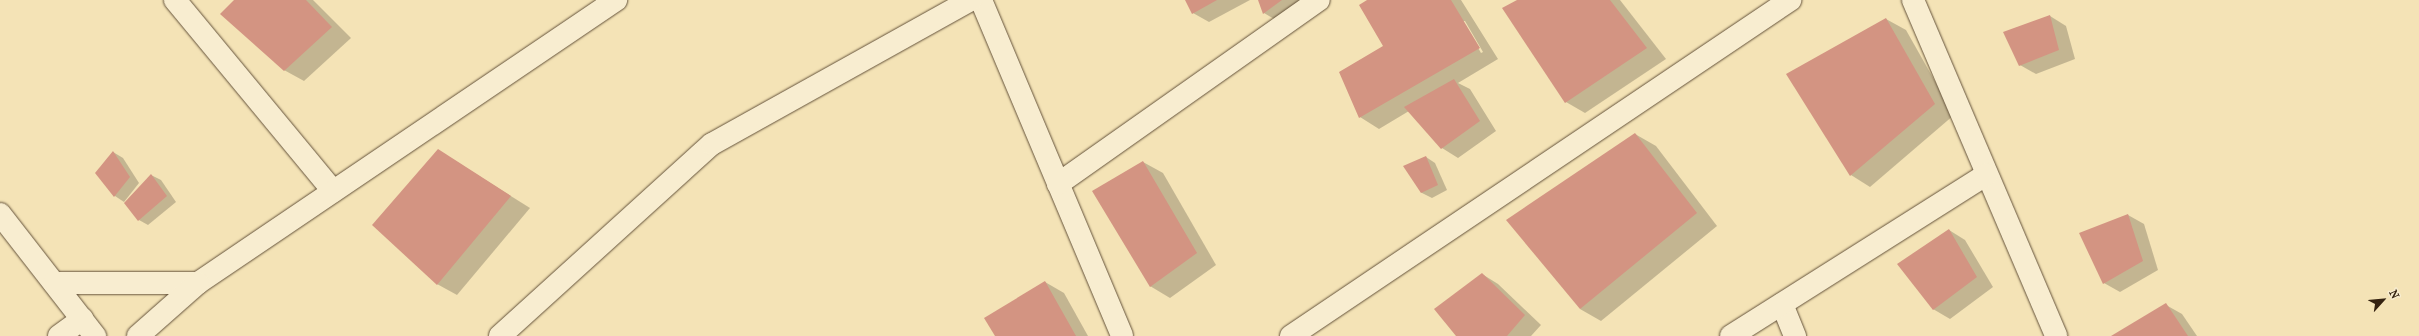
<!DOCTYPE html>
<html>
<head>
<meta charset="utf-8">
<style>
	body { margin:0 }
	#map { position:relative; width:2419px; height:336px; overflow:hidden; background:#f4e3b6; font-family:"IM FELL French Canon",serif }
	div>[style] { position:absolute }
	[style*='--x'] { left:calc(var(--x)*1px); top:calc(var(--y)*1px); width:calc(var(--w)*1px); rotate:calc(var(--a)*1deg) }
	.shadow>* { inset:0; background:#0003 }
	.building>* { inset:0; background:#d39482 }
	.roads { filter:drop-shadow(0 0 1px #64523a) drop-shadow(0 0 1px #64523a) }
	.minor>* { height:22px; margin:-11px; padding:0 11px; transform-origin:11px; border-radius:11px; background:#f8edd0 }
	span { translate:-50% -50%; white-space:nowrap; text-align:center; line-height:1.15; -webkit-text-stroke:3.5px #f8edd0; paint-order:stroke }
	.north { position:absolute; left:2363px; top:280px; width:40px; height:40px; -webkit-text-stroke:3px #f8edd0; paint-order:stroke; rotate:63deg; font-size:11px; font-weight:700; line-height:16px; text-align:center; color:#342210 }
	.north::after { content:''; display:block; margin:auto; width:14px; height:18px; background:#342210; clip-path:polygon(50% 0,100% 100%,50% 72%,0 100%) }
</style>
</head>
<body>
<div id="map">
	<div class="shadow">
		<div style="clip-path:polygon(235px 0,313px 0,351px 38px,304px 81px,284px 70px)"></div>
		<div style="clip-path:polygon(1186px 0,1250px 0,1209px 22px,1193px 13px)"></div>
		<div style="clip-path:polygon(1259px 0,1317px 0,1283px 24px,1264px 13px)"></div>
		<div style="clip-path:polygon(evenodd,1369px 0,1461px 0,1498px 59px,1458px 83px,1470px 89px,1496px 131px,1458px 158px,1442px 148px,1409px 111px,1379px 129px,1360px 117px,1385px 46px,1369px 0,1463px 21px,1465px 21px,1483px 52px,1481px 53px,1463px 21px)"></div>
		<div style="clip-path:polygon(1519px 0,1620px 0,1666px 59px,1585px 113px,1566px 102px)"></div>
		<div style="clip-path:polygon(2050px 16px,2066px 26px,2075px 59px,2036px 74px,2020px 65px)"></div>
		<div style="clip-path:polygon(1886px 19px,1906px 30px,1954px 115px,1870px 187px,1851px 175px)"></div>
		<div style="clip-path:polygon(1635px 134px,1656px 146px,1717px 226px,1601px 321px,1580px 309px)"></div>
		<div style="clip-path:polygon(438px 150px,530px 208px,457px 295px,437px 284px)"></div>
		<div style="clip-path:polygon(113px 152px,123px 158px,139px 183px,124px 202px,115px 196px,96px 173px)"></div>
		<div style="clip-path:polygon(1426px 157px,1435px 163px,1447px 190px,1432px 198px,1422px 193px,1405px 166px)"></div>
		<div style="clip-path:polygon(1143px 162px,1163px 173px,1216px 265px,1170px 298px,1150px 286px)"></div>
		<div style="clip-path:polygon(151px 175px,161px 180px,176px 202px,148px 225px,139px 220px)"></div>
		<div style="clip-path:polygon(2128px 215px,2144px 224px,2158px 270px,2120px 292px,2104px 283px)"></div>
		<div style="clip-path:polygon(1949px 230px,1965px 240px,1993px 287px,1950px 319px,1933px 309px)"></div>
		<div style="clip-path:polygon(1482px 274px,1498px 284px,1541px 325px,1531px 336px,1458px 336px)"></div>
		<div style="clip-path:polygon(1045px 282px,1064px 293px,1088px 336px,996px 336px)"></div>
		<div style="clip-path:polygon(2166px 305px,2182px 314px,2197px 336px,2113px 336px)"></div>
	</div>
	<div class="building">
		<div style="clip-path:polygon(234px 0,306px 0,332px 27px,284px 71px,220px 14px)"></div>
		<div style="clip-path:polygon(1185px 0,1217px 0,1192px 14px)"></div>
		<div style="clip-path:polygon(1258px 0,1282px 0,1263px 14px)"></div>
		<div style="clip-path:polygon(1367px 0,1451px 0,1480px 48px,1359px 118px,1339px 72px,1383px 46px,1359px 5px)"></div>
		<div style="clip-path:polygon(1517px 0,1610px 0,1647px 48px,1565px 103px,1502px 8px)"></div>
		<div style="clip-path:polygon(2050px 15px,2059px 50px,2019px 66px,2003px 32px)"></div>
		<div style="clip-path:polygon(1886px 18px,1935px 104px,1850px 176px,1786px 74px)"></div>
		<div style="clip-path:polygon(1454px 79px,1480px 121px,1441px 149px,1404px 107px)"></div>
		<div style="clip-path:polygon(1635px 133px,1697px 213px,1580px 309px,1506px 220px)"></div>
		<div style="clip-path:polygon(438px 149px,511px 196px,437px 285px,372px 225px)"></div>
		<div style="clip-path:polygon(113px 151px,130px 177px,114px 197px,95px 173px)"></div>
		<div style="clip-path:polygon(1426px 156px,1438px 185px,1421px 193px,1403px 166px)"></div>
		<div style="clip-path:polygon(1143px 161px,1197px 253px,1150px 287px,1092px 191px)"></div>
		<div style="clip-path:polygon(151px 174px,167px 196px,138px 221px,124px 203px)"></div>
		<div style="clip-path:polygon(2128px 214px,2143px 261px,2103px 284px,2079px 233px)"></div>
		<div style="clip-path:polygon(1949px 229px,1977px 277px,1933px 310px,1897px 264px)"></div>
		<div style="clip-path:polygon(1482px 273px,1525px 315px,1507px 336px,1456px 336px,1434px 309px)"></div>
		<div style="clip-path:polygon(1045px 281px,1076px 336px,995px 336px,984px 318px)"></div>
		<div style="clip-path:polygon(2166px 303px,2188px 336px,2111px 336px)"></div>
	</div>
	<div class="roads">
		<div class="minor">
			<div style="--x:175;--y:0;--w:248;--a:50.4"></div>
			<div style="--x:981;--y:0;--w:364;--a:67.2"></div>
			<div style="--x:1913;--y:0;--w:365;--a:66.9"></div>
			<div style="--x:1058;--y:184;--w:319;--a:-35.2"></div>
			<div style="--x:0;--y:214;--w:155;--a:52.1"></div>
			<div style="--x:54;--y:283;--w:144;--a:0"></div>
			<div style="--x:198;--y:283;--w:505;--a:-34.1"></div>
			<div style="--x:1782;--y:304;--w:35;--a:68"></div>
			<div style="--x:59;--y:336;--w:29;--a:-36"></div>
			<div style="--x:138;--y:336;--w:80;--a:-41.5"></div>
			<div style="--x:500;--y:336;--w:286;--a:-42.2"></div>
			<div style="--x:712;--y:144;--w:296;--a:-29.1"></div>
			<div style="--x:1291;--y:336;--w:602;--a:-33.95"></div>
			<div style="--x:1731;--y:336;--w:302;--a:-32.3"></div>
		</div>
	</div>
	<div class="north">N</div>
</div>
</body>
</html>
